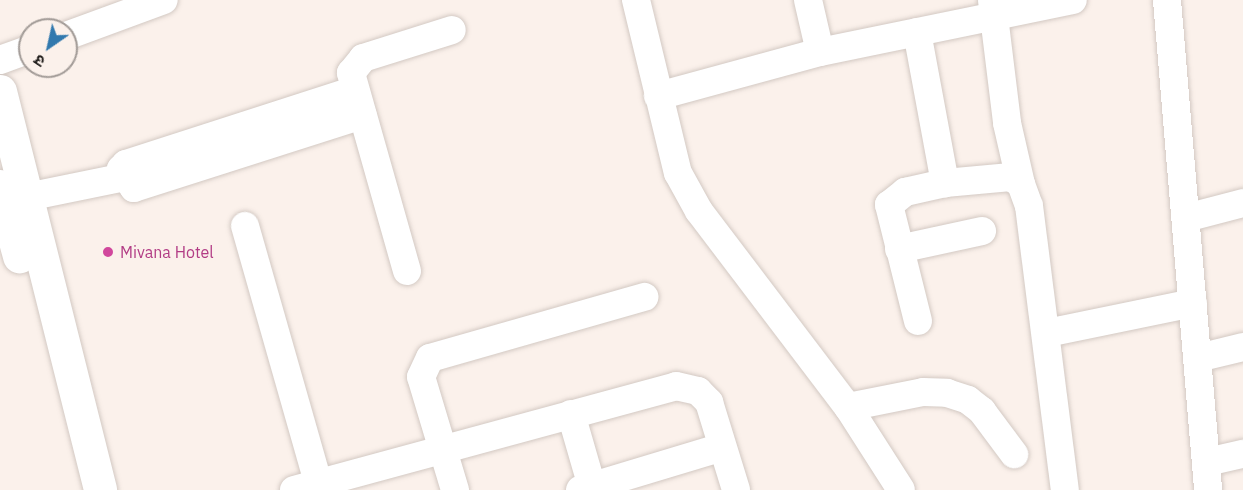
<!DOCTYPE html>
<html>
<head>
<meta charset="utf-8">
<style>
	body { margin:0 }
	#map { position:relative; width:1243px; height:490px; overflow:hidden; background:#fbf1eb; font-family:"IBM Plex Sans","Noto Sans Devanagari",sans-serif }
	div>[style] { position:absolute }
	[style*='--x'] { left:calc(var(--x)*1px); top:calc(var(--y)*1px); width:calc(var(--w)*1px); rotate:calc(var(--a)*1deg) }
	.roads { filter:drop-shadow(0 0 2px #d3c9c3) drop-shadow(0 0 2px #d3c9c3) }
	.minor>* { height:28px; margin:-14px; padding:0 14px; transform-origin:14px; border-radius:14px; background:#fff }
	.major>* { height:33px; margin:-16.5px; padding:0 16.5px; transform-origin:16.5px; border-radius:16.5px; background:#fff }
	.dots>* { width:16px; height:16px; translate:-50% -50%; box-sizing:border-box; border:3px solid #fbf1eb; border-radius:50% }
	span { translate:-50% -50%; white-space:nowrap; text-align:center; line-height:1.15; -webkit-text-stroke:4.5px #fbf1eb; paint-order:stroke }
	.hotel-label { font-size:16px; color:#b23c85 }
	.left { translate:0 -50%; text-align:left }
	.north { position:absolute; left:18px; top:18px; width:60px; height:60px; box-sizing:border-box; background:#fbf1eb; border:2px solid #a29b97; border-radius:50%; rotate:214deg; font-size:16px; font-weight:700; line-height:24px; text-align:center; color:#1d1a18 }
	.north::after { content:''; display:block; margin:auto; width:21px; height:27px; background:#3279ae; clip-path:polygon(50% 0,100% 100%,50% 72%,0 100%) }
</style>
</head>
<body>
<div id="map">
	<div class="roads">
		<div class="minor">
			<div style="--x:636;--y:0;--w:178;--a:76.4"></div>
			<div style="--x:678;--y:173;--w:43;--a:61.1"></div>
			<div style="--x:699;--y:211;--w:246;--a:52.8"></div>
			<div style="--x:848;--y:407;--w:98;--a:57.4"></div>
			<div style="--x:808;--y:0;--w:53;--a:77"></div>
			<div style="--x:820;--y:52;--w:258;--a:-11.6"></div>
			<div style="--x:992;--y:0;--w:124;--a:83"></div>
			<div style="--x:1007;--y:123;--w:63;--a:77.1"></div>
			<div style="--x:1167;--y:0;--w:492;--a:85.2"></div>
			<div style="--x:917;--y:32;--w:154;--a:79.5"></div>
			<div style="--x:945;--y:183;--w:66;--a:-5.2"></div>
			<div style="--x:1011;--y:177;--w:12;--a:35"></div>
			<div style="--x:1021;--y:184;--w:23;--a:70"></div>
			<div style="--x:1029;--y:206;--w:286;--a:82.8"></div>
			<div style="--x:66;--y:36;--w:104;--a:-20.2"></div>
			<div style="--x:0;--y:60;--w:32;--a:-20"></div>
			<div style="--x:355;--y:90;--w:241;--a:162.1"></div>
			<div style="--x:126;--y:164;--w:7;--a:135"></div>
			<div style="--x:121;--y:169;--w:23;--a:56"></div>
			<div style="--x:134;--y:188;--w:240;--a:-17.7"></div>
			<div style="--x:658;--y:96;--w:168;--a:-15.2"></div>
			<div style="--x:27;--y:197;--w:100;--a:-11.5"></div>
			<div style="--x:1186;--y:218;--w:59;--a:-14.7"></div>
			<div style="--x:245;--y:226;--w:274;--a:74.1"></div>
			<div style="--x:899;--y:249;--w:85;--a:-12.2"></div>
			<div style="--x:407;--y:271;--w:206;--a:-105.8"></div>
			<div style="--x:351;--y:73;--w:19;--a:-51"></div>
			<div style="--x:363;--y:58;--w:93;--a:-17.5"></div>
			<div style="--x:918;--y:321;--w:120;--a:-104"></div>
			<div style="--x:889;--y:205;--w:21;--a:-39"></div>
			<div style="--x:905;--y:192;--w:41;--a:-12.7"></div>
			<div style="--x:1047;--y:333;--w:149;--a:-11.6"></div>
			<div style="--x:1198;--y:358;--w:46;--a:-13.7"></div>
			<div style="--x:848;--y:407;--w:76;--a:-11.3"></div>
			<div style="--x:923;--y:392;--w:24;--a:2"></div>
			<div style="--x:947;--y:393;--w:22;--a:18"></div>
			<div style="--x:968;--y:400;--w:18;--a:38"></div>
			<div style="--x:982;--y:411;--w:54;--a:53.3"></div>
			<div style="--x:571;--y:414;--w:79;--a:73.9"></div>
			<div style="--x:1207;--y:462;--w:37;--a:-13"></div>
			<div style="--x:294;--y:490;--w:396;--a:-15.2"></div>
			<div style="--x:676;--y:386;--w:23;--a:13"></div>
			<div style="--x:698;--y:391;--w:16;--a:45"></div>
			<div style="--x:709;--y:402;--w:92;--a:72.9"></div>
			<div style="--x:455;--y:490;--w:118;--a:-106.7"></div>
			<div style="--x:421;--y:377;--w:21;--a:-65"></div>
			<div style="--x:430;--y:358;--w:223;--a:-15.9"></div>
			<div style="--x:580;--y:490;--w:148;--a:-16.8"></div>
		</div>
		<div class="major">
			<div style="--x:0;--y:91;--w:411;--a:75.9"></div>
			<div style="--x:0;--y:186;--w:73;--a:74.8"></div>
		</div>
	</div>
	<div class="dots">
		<div style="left:108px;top:252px;background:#d1479c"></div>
	</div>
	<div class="hotel-label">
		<span class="left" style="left:120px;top:252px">Mivana Hotel</span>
	</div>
	<div class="north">उ</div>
</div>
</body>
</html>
